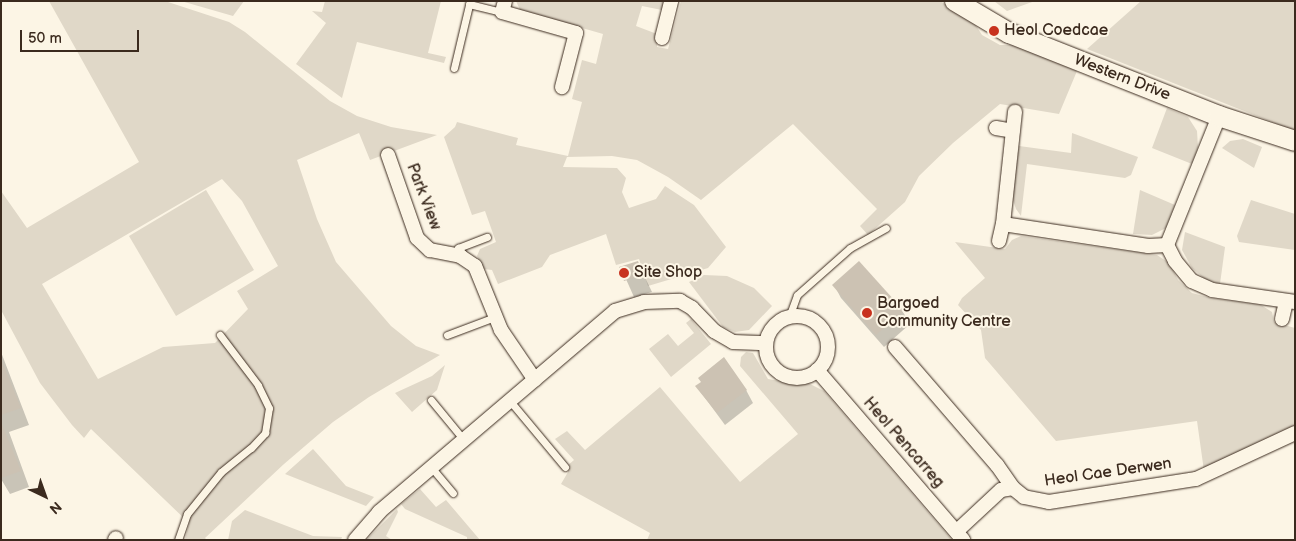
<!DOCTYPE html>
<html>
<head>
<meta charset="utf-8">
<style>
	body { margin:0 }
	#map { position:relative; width:1296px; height:541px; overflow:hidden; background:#fcf5e5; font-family:"Balsamiq Sans",sans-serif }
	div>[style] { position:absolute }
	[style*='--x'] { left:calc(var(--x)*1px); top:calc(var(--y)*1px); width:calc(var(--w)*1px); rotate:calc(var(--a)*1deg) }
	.green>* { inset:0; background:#e0d8c8 }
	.shadow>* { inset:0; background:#0003 }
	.building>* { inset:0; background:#ccc2b3 }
	.roads { filter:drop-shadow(0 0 1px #3b2a1e) drop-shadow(0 0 1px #3b2a1e) }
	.lane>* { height:7px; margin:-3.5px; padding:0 3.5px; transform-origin:3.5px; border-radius:3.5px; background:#fcf5e5 }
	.street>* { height:14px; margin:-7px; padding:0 7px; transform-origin:7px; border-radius:7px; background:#fcf5e5 }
	.street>.ring { margin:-7px; padding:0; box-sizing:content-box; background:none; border:14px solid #fcf5e5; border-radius:50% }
	.secondary>* { height:20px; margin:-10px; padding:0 10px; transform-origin:10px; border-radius:10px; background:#fcf5e5 }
	.dots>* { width:14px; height:14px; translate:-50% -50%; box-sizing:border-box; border:2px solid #fcf5e5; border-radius:50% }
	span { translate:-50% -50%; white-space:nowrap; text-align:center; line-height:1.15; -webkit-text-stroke:4px #fcf5e5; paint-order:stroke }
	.poi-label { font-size:16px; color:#3b2a1e }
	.left { translate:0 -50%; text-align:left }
	.street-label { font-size:16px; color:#3b2a1e }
	.frame { position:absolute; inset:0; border:2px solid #3b2a1e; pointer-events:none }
	.north { position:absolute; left:20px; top:471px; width:50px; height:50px; -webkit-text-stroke:4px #fcf5e5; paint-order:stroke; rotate:138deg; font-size:14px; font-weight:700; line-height:20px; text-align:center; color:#3b2a1e }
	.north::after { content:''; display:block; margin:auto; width:18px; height:22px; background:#3b2a1e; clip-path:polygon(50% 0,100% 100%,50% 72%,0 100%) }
	.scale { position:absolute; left:20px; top:30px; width:119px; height:22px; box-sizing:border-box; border:2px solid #3b2a1e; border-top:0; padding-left:6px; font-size:15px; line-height:18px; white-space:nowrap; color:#3b2a1e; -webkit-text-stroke:4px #fcf5e5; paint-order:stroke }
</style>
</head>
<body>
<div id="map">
	<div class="green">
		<div style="clip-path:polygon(evenodd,49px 1px,165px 1px,229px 22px,245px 32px,330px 101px,357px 116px,391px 127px,437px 135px,370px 160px,359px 133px,297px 160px,317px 219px,336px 262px,391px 326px,416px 346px,440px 355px,369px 397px,333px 422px,284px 464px,205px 538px,207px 540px,185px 540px,189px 523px,91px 429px,84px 438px,72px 425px,40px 383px,1px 310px,1px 191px,27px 228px,139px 162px,49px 1px,222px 179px,242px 201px,278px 266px,237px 291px,248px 309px,215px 343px,163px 347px,98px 379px,42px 284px,222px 179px)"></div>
		<div style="clip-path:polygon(181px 1px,244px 1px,233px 16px)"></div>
		<div style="clip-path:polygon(325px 1px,441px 1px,428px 53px,446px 57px,444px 63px,357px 42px,342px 98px,296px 64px,326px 23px,312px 11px,322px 12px)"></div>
		<div style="clip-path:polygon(516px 1px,665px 1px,662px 10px,642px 6px,636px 26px,657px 34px,657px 47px,668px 49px,681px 1px,940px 1px,973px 21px,982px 35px,1000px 45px,1014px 45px,1077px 71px,1059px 114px,1000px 104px,953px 143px,919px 176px,905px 202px,868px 235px,860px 226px,877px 209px,793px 124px,701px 200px,668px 177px,637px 160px,612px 156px,567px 157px,563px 167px,617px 168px,626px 178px,622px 192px,629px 208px,656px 199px,665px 186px,694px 205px,726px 247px,708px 268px,648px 286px,639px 259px,616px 265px,606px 234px,550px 255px,542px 267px,498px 284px,492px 270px,484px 269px,477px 256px,480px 249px,496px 242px,485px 211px,472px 215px,444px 137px,455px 127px,457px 122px,518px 138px,516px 145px,568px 156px,582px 102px,572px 99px,582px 60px,596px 64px,603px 34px,520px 10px)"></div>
		<div style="clip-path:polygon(994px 1px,1035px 1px,1007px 11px)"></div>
		<div style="clip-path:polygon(1141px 1px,1295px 1px,1295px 131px,1087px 49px)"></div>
		<div style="clip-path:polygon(1167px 108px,1188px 117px,1197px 131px,1198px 148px,1192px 164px,1152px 148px)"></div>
		<div style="clip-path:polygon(1072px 133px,1138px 157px,1131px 175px,1125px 178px,1027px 164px,1021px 216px,1016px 209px,1012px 197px,1019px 146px,1071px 153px)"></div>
		<div style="clip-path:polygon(1243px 139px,1262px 147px,1254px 168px,1222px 148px,1230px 141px)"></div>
		<div style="clip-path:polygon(206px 190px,254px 270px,176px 316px,129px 236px)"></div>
		<div style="clip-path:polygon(1140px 190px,1175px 205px,1166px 228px,1152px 235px,1133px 234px)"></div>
		<div style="clip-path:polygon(1251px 200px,1295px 214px,1295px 250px,1239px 242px,1237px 236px)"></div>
		<div style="clip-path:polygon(1185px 232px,1225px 247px,1220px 284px,1206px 280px,1192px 268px,1182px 250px)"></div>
		<div style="clip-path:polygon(1021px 236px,1157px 255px,1169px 263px,1178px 280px,1192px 293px,1211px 298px,1261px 305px,1272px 312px,1274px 322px,1295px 328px,1295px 427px,1204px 471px,1197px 421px,1056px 441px,985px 358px,981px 330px,958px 305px,962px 298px,985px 278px,955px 242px,1005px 249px,1012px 240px)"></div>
		<div style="clip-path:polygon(704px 275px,727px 276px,754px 288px,772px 306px,749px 330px,735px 332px,723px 327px,689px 282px)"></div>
		<div style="clip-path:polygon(691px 319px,711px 344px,671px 377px,649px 349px,668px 334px,678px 346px,694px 333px,686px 323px)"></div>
		<div style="clip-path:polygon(746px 352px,753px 353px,768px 379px,796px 384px,808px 383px,824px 391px,952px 540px,647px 540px,650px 533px,561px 484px,568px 472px,567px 466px,574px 460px,555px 439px,567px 431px,585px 450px,660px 387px,740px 482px,798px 434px,740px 366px,741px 357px)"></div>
		<div style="clip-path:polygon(445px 365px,437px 390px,412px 412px,395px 393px,432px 376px)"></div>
		<div style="clip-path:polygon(313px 449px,346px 486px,374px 497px,366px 506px,285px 474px)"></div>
		<div style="clip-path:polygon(420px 489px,436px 507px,446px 500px,480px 540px,467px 540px,467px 537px,405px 509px,401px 504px)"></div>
		<div style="clip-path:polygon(397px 509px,398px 512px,386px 536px,392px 540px,366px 540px)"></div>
		<div style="clip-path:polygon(245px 510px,313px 536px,342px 537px,341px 540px,228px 540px,232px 521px)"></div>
	</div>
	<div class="shadow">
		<div style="clip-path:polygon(638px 263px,652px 292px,634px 297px,621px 268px)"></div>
		<div style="clip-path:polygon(834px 285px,903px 312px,910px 324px,884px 347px,841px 298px)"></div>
		<div style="clip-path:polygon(1px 352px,29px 425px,9px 432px,29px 487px,10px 494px,1px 479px)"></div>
		<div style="clip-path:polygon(697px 387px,746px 390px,753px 403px,725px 425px)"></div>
	</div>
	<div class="building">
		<div style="clip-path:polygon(638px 261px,643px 275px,624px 281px,619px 267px)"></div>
		<div style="clip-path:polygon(859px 261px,904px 311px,876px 335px,832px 285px)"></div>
		<div style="clip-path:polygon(724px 357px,747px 390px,717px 413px,695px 386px,701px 382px,698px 378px)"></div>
		<div style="clip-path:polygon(1px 359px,21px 408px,1px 415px)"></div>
		<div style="clip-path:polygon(1px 422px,21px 471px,1px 478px)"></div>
	</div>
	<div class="roads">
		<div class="lane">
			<div style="--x:469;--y:4;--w:34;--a:14"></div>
			<div style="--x:454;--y:68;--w:69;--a:-76.6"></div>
			<div style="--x:453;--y:255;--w:9;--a:-54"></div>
			<div style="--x:458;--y:248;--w:31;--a:-21"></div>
			<div style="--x:789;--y:317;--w:23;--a:-70"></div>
			<div style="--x:797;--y:295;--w:71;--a:-41.6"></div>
			<div style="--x:850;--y:248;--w:41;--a:-29.1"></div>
			<div style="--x:447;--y:335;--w:51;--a:-20.6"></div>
			<div style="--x:431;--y:400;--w:52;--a:50.5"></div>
			<div style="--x:510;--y:401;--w:86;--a:50.2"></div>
			<div style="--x:431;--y:467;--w:34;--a:50"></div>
			<div style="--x:178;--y:540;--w:28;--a:-71"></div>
			<div style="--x:187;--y:514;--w:54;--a:-51"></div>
			<div style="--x:221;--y:472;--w:38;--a:-39"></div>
			<div style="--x:251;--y:448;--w:21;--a:-47"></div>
			<div style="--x:265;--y:433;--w:25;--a:-81"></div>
			<div style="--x:269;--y:408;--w:25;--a:-116"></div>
			<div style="--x:258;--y:385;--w:63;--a:-127.2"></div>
		</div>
		<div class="street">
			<div style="--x:505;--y:1;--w:11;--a:105"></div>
			<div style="--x:502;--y:12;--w:77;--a:15.8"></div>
			<div style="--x:576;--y:33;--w:56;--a:104.5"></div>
			<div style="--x:662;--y:38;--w:38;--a:-76"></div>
			<div style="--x:996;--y:128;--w:17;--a:10"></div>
			<div style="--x:388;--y:155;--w:88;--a:70.7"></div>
			<div style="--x:417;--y:238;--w:18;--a:43"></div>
			<div style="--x:430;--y:250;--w:31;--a:11"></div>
			<div style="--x:460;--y:256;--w:18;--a:34"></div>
			<div style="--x:475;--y:266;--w:69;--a:67.9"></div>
			<div style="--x:501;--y:330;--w:60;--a:55.8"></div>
			<div style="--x:1003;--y:224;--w:147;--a:8.6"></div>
			<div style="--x:1148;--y:246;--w:19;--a:-3"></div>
			<div style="--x:1167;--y:245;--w:18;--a:63"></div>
			<div style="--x:1175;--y:261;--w:26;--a:50"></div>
			<div style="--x:1192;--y:281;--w:22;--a:24"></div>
			<div style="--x:1212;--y:290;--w:84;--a:8.2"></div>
			<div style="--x:999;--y:241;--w:17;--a:-77"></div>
			<div style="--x:1003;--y:224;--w:113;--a:-83.9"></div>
			<div style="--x:1167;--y:245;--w:139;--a:-68"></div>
			<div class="ring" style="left:766px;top:316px;width:48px;height:48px"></div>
			<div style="--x:1282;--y:319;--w:18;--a:-77"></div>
			<div style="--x:895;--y:347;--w:156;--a:49.2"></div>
			<div style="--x:997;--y:465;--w:28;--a:55"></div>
			<div style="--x:1013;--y:488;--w:14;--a:39"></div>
			<div style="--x:1024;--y:497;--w:25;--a:11"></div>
			<div style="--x:1049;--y:502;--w:149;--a:-8.9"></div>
			<div style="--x:1196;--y:479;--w:109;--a:-24.9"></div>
			<div style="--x:817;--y:370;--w:224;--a:49.3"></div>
			<div style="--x:957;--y:531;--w:60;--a:-43"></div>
			<div style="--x:1001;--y:490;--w:12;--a:-9"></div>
			<div style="--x:115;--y:540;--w:2;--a:-63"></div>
			<div style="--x:355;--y:540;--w:37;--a:-49"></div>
			<div style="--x:379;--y:512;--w:310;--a:-40.4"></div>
			<div style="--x:615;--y:311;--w:30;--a:-17"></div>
			<div style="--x:644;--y:302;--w:36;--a:-2"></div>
			<div style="--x:680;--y:301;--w:14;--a:30"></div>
			<div style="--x:692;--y:308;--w:32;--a:46"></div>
			<div style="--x:714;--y:331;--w:22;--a:30"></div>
			<div style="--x:733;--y:342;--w:33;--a:2"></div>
		</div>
		<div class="secondary">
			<div style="--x:955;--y:1;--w:63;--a:30.7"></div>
			<div style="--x:1009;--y:33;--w:226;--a:21.6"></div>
			<div style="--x:1219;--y:116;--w:80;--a:18.2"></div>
		</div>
	</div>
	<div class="dots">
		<div style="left:994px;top:31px;background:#c8321e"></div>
		<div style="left:624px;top:273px;background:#c8321e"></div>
		<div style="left:867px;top:313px;background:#c8321e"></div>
	</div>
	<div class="poi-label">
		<span class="left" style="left:1004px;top:31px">Heol Coedcae</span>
		<span class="left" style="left:634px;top:273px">Site Shop</span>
		<span class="left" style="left:877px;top:313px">Bargoed<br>Community Centre</span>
	</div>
	<div class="street-label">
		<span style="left:1122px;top:78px;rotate:21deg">Western Drive</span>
		<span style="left:423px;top:197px;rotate:69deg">Park View</span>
		<span style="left:903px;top:443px;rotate:49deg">Heol Pencarreg</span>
		<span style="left:1108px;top:473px;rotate:-8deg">Heol Cae Derwen</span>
	</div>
	<div class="frame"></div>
	<div class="north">N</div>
	<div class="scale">50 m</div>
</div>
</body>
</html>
